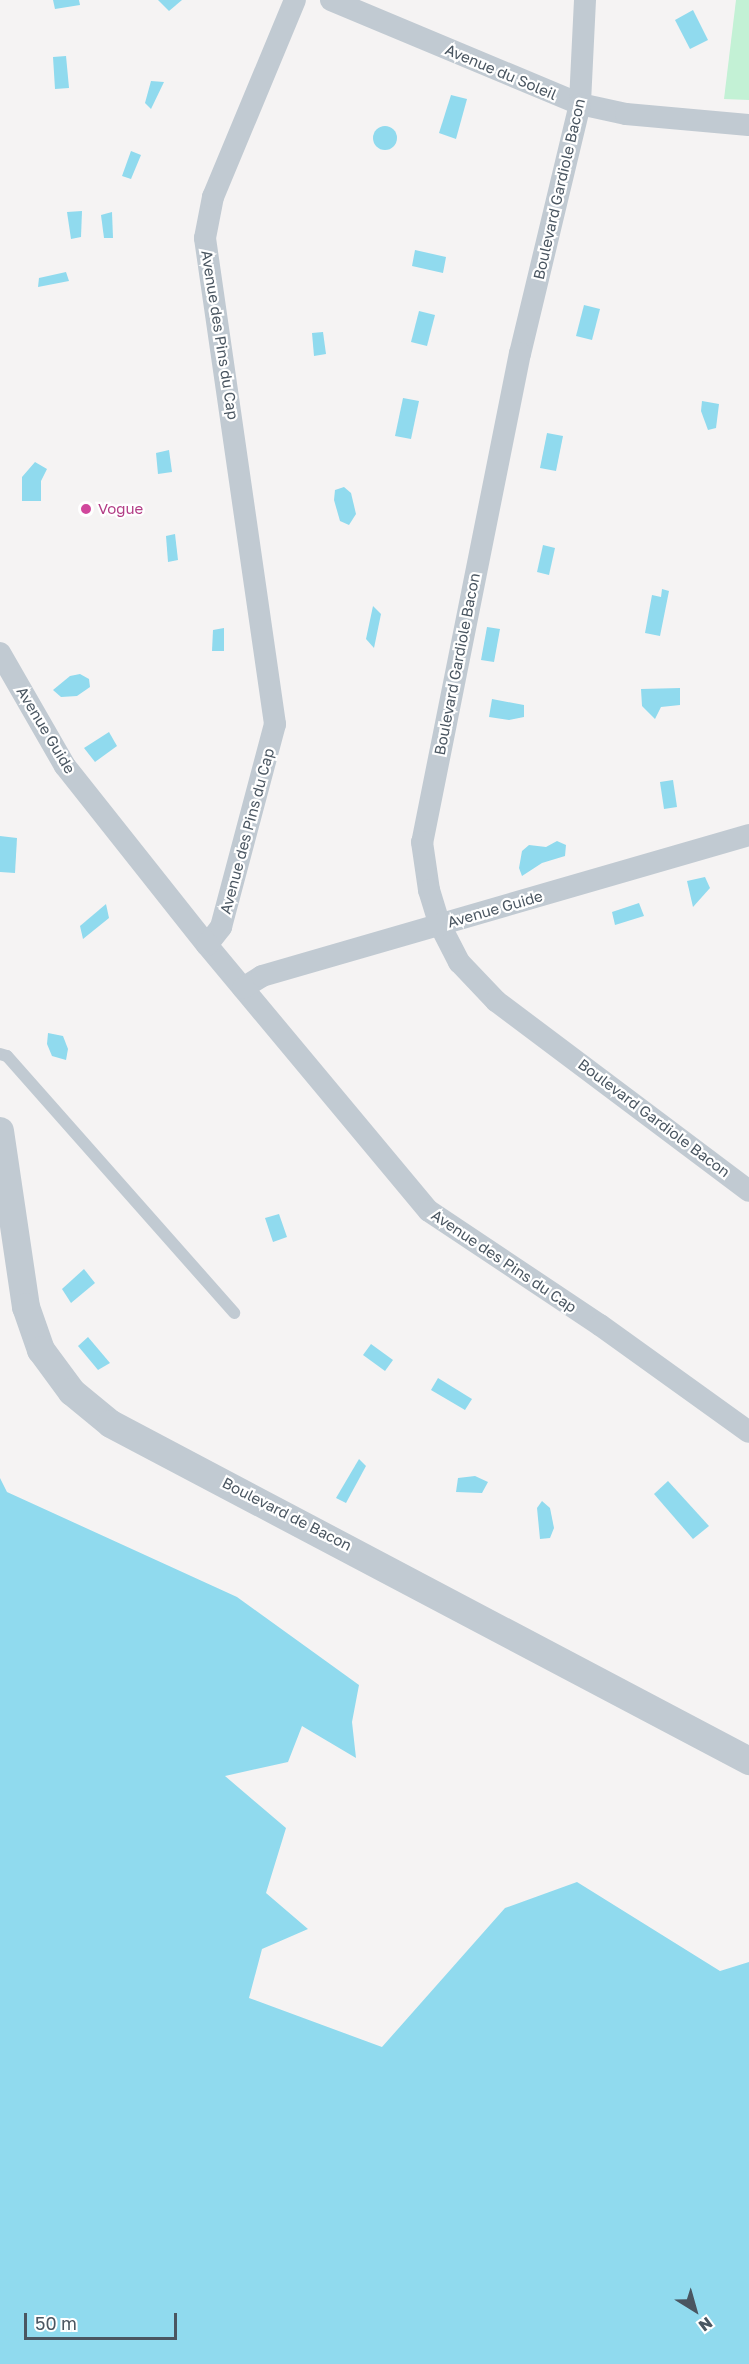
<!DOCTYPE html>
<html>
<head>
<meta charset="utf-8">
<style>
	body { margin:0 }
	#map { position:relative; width:749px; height:2364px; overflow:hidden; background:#f5f3f3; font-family:"Golos Text",sans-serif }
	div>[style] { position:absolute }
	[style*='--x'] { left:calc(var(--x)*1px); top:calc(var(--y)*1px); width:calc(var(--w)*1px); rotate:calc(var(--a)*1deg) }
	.green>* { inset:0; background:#c3f1d5 }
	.water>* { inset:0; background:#90daee }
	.round { border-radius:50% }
	.service>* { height:12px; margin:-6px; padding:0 6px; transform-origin:6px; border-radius:6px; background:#c1cad2 }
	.minor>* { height:22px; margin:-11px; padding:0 11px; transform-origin:11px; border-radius:11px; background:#c1cad2 }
	.tertiary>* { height:28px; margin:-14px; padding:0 14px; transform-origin:14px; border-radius:14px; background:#c1cad2 }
	.dots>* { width:16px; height:16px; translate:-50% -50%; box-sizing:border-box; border:3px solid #fff; border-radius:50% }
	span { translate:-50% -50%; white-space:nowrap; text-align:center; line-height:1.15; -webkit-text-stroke:4.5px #fff; paint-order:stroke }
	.street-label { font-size:15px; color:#4a5661 }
	.hotel-label { font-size:15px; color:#b23c85 }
	.left { translate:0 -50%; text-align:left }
	.north { position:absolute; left:665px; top:2280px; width:60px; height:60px; -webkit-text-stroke:4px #fff; paint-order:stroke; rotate:143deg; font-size:16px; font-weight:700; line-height:24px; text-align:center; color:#4a5661 }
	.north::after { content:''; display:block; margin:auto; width:21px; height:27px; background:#4a5661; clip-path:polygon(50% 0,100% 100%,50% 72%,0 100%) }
	.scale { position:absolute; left:24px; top:2313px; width:153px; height:27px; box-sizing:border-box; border:3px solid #4a5661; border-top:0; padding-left:8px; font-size:18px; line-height:21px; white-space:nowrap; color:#4a5661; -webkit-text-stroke:4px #fff; paint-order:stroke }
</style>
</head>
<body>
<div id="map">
	<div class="green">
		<div style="clip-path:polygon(736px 0,749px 0,749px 100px,724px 99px)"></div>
	</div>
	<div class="water">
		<div style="clip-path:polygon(53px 0,79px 0,80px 5px,55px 9px)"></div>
		<div style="clip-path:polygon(158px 0,182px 0,169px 11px)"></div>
		<div style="clip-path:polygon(693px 10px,708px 40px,690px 49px,675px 20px)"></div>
		<div style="clip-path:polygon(66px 56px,69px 88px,55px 89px,53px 57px)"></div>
		<div style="clip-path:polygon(151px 81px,164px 82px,151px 109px,145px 103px)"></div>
		<div style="clip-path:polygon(451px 95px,467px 99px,456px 139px,439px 133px)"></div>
		<div class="round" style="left:373px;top:126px;width:24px;height:24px"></div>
		<div style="clip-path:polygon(131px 151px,141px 155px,131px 179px,122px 176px)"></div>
		<div style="clip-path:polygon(82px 211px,81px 237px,71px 239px,67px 212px)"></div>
		<div style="clip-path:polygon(112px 212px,113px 238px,104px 238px,101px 215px)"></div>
		<div style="clip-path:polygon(415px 250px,446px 257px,443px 273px,412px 266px)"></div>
		<div style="clip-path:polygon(66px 272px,69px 281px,38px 287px,39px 278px)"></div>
		<div style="clip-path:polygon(584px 305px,600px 309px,592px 340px,576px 336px)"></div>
		<div style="clip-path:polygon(419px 311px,435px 315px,427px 346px,411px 342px)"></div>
		<div style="clip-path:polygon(323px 332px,326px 354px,314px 356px,312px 333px)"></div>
		<div style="clip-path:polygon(403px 398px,419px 401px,411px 439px,395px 436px)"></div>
		<div style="clip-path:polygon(702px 401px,719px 404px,716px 428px,708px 430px,701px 411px)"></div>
		<div style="clip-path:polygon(547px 433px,563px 436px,556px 471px,540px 468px)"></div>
		<div style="clip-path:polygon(169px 450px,172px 472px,158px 474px,156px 453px)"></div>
		<div style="clip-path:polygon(35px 462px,47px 469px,41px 481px,41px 501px,22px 501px,22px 477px)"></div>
		<div style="clip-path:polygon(344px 487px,351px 493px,356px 514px,349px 525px,340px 521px,334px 500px,335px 490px)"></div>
		<div style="clip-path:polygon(175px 534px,178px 560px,168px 562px,166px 536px)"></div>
		<div style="clip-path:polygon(543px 545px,555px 548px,549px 575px,537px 572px)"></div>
		<div style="clip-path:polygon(662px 589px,669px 591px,660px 636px,645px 633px,652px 595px,661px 597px)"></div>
		<div style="clip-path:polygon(373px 606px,381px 614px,374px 648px,366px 639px)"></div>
		<div style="clip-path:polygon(487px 627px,500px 629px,494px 662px,481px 660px)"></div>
		<div style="clip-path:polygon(224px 628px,224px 651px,212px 651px,213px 630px)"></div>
		<div style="clip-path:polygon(80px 674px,89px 679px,90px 687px,77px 696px,61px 697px,53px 690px,70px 676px)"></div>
		<div style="clip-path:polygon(680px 688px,680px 705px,661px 707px,655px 719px,642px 706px,641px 689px)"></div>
		<div style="clip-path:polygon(492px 699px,524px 705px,524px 717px,509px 720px,489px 717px)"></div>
		<div style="clip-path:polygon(109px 732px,117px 746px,95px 762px,84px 748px)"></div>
		<div style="clip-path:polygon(673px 780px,677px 807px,664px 809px,660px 782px)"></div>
		<div style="clip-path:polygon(0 836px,17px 838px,15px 873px,0 872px)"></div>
		<div style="clip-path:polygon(557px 841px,566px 845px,565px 856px,542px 863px,522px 876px,519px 868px,522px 851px,529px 845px,546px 847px)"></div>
		<div style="clip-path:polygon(705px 877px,710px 888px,693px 907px,687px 881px)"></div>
		<div style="clip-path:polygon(639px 903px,644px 916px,615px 925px,612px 912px)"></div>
		<div style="clip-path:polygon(106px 904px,109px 918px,83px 939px,80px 926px)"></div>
		<div style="clip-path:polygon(48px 1033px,63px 1036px,68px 1049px,66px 1060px,52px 1056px,47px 1044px)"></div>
		<div style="clip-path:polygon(279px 1214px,287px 1237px,273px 1242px,265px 1218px)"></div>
		<div style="clip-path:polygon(84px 1269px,95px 1283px,71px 1303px,62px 1289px)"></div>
		<div style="clip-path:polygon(88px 1337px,110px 1363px,98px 1370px,78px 1346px)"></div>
		<div style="clip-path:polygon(371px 1344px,393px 1360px,385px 1371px,363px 1355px)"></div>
		<div style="clip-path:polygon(438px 1378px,472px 1399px,465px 1410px,431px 1390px)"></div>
		<div style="clip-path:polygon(359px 1459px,366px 1466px,346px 1503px,336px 1498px)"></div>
		<div style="clip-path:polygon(475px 1476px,488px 1482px,482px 1493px,456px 1492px,458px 1478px)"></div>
		<div style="clip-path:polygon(0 1478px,7px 1492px,237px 1597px,359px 1685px,352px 1722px,356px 1758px,302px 1726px,288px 1762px,225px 1776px,286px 1828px,266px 1893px,308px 1929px,262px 1949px,249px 1998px,382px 2047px,505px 1908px,577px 1882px,720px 1971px,749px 1962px,749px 2364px,0 2364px)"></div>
		<div style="clip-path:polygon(668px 1481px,709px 1526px,693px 1539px,654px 1494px)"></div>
		<div style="clip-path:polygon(542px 1501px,550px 1508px,554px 1528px,550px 1538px,540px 1539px,537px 1508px)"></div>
	</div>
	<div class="service">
		<div style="--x:0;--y:1054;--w:7;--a:16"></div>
		<div style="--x:7;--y:1056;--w:343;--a:48.5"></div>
	</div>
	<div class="minor">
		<div style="--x:331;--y:0;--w:270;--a:22.7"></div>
		<div style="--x:580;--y:104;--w:47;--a:12.3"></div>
		<div style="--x:626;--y:114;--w:123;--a:5.1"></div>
		<div style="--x:585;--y:0;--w:104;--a:92.8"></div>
		<div style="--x:580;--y:104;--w:256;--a:103.5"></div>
		<div style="--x:520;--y:353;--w:499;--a:101.3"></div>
		<div style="--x:422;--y:842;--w:49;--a:81.7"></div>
		<div style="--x:429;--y:890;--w:37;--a:73"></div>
		<div style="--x:440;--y:925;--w:42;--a:62.8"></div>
		<div style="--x:459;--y:962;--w:54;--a:46.5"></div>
		<div style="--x:496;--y:1001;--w:316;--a:36.9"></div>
		<div style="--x:0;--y:653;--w:130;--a:60.1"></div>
		<div style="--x:65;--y:766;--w:228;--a:51.6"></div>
		<div style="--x:207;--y:945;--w:346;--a:50.2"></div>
		<div style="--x:429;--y:1211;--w:206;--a:33.7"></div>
		<div style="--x:600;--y:1325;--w:183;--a:35.7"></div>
		<div style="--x:207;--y:945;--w:23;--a:-52"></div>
		<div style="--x:221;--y:927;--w:210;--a:-75.1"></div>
		<div style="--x:275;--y:724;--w:491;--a:-98.2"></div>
		<div style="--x:205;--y:238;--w:42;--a:-79"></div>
		<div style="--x:213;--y:197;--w:213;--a:-67.4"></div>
		<div style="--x:243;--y:988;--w:22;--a:-32"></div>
		<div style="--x:262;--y:976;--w:507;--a:-16.15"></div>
	</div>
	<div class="tertiary">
		<div style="--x:0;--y:1131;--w:178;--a:81.6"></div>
		<div style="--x:26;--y:1307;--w:46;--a:70.8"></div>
		<div style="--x:41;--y:1350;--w:52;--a:53.6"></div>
		<div style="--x:72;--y:1392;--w:50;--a:39.4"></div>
		<div style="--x:111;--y:1424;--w:722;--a:27.84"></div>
	</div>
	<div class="dots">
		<div style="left:86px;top:509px;background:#d1479c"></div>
	</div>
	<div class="street-label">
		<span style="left:501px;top:72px;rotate:23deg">Avenue du Soleil</span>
		<span style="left:559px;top:189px;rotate:-77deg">Boulevard Gardiole Bacon</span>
		<span style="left:220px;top:335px;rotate:81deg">Avenue des Pins du Cap</span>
		<span style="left:457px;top:664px;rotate:-79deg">Boulevard Gardiole Bacon</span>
		<span style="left:46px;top:730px;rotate:59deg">Avenue Guide</span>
		<span style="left:247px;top:831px;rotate:-75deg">Avenue des Pins du Cap</span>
		<span style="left:495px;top:909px;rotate:-16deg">Avenue Guide</span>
		<span style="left:654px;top:1118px;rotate:37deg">Boulevard Gardiole Bacon</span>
		<span style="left:504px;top:1261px;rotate:34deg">Avenue des Pins du Cap</span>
		<span style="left:287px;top:1514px;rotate:27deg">Boulevard de Bacon</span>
	</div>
	<div class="hotel-label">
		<span class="left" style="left:98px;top:509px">Vogue</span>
	</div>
	<div class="north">N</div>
	<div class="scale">50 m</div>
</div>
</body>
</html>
